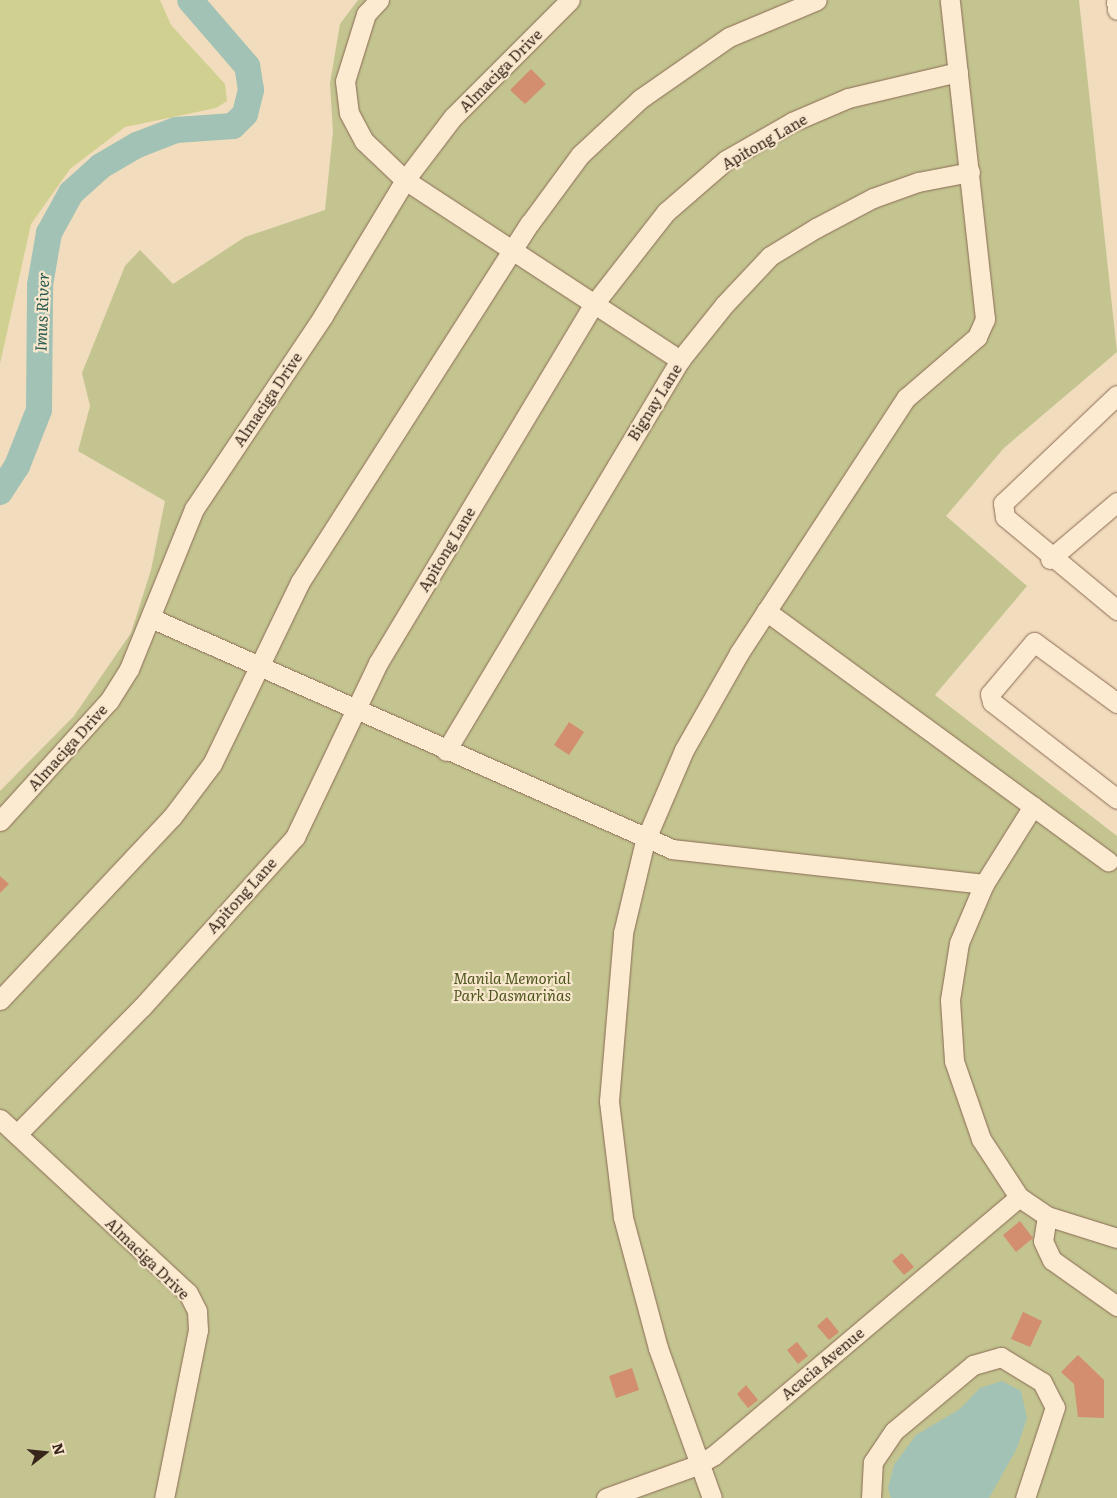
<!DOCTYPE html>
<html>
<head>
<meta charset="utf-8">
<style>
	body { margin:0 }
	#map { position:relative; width:1117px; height:1498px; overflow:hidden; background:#f1dcbd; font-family:Literata,serif }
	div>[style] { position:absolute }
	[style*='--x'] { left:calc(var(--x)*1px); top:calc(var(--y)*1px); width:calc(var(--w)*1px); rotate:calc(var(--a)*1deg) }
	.green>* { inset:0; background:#d0d090 }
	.cemetery>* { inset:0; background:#c3c490 }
	.water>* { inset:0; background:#a1c2b5 }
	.river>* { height:26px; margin:-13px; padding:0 13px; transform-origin:13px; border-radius:13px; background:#a1c2b5 }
	.building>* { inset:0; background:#d38d6f }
	.roads { filter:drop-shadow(0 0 1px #8b6b55) drop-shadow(0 0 1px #8b6b55) }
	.minor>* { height:19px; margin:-9.5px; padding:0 9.5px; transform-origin:9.5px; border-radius:9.5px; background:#fcead1 }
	span { translate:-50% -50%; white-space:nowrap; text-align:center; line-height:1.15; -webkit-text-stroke:4.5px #f8e7cd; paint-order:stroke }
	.street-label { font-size:15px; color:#39261b }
	.park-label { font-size:15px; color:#4f571f; font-style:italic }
	.water-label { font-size:16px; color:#285a51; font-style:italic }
	.north { position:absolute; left:20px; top:1428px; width:50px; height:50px; -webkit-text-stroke:4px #f8e7cd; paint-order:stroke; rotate:74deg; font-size:14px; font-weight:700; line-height:20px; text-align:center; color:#39261b }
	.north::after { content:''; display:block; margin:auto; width:18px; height:22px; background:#39261b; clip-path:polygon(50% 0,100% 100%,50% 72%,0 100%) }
</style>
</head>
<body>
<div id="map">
	<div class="green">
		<div style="clip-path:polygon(0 0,160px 0,171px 25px,225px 84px,227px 101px,216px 108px,125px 127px,70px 169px,31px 224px,0 364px)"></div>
	</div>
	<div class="cemetery">
		<div style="clip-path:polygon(358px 0,1079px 0,1117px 352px,1004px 448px,946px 516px,1027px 586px,935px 695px,1117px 836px,1117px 1498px,0 1498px,0 791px,74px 716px,131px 633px,151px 570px,165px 501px,78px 451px,90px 406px,82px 373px,125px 266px,140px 250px,173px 284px,245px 237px,325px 210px,333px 132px,330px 83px,340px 24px)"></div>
	</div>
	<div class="water">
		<div style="clip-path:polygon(1002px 1381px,1021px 1391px,1027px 1418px,1017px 1448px,989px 1498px,891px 1498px,888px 1488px,894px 1465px,916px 1435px,960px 1409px,980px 1388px)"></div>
	</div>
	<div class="river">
		<div style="--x:0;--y:492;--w:31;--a:-57"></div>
		<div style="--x:17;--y:466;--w:60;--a:-68.6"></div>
		<div style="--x:39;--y:410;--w:125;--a:-89.5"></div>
		<div style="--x:40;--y:285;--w:53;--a:-80.2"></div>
		<div style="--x:49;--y:233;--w:46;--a:-61.2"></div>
		<div style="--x:71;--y:193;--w:40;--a:-42"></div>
		<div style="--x:101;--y:166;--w:42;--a:-30.3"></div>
		<div style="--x:137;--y:145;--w:42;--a:-21"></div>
		<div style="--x:176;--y:130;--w:57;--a:-4"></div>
		<div style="--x:233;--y:126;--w:17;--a:-45"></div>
		<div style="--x:245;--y:114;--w:25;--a:-76"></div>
		<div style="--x:251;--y:90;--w:24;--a:-99"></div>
		<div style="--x:247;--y:66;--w:87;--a:-130.8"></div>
	</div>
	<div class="building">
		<div style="clip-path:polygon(531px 69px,546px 84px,525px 104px,510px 90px)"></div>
		<div style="clip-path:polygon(569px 722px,584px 732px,569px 755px,554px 745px)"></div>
		<div style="clip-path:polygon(0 876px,9px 884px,0 893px)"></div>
		<div style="clip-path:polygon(1020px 1221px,1033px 1238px,1016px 1252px,1003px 1235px)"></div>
		<div style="clip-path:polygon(902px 1253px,914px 1267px,904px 1275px,892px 1261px)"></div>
		<div style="clip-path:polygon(1023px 1312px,1042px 1321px,1030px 1347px,1011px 1339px)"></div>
		<div style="clip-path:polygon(827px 1317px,839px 1332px,829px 1340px,817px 1326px)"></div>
		<div style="clip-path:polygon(797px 1342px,808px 1356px,798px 1364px,787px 1350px)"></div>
		<div style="clip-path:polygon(1078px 1355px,1104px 1380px,1104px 1418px,1078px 1417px,1074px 1384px,1061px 1372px)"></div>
		<div style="clip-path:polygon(632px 1368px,639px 1390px,616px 1398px,609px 1376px)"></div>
		<div style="clip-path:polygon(746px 1385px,758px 1400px,748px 1408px,737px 1394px)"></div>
	</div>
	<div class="roads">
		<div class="minor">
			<div style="--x:379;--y:0;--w:19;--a:133"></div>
			<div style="--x:366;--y:14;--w:70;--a:107.4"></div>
			<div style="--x:345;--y:81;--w:32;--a:83"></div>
			<div style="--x:349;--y:113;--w:32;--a:62"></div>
			<div style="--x:364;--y:141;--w:57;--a:43.6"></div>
			<div style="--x:405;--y:180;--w:329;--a:33.2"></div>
			<div style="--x:1116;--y:0;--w:10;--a:84"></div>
			<div style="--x:1117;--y:395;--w:157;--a:136.5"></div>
			<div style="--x:1003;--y:503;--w:14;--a:82"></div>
			<div style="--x:1005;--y:517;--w:146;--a:39.7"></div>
			<div style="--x:1050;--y:559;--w:88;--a:-40.4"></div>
			<div style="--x:766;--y:611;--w:424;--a:36.2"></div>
			<div style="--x:151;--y:618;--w:570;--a:23.91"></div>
			<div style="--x:672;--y:849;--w:314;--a:6.4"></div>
			<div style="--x:1117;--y:703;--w:103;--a:-143.7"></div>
			<div style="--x:1034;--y:642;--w:68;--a:130.2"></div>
			<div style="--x:990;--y:694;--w:8;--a:76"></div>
			<div style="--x:992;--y:702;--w:158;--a:37.8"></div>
			<div style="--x:446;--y:751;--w:456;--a:-59.1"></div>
			<div style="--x:680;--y:360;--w:70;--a:-51.3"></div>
			<div style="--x:724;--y:305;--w:67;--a:-46.8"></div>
			<div style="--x:770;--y:256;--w:54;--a:-31.3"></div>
			<div style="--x:816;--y:228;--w:64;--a:-27.8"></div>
			<div style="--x:873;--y:198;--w:48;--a:-19.6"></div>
			<div style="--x:918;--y:182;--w:53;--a:-10.9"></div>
			<div style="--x:1033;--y:806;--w:92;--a:122.1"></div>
			<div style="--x:984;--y:884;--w:64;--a:113"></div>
			<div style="--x:959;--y:943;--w:58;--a:99"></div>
			<div style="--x:950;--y:1000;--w:61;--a:86.2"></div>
			<div style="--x:954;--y:1061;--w:83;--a:70.9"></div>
			<div style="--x:981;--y:1139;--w:69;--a:56.8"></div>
			<div style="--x:1019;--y:1197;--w:34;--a:34"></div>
			<div style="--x:1047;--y:1216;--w:73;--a:17.4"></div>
			<div style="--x:0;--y:821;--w:162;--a:-47.8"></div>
			<div style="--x:109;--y:701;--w:38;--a:-58"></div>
			<div style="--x:129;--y:669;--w:173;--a:-67.9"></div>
			<div style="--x:194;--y:509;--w:232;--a:-56.2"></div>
			<div style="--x:323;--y:316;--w:159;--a:-58.9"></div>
			<div style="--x:405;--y:180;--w:79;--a:-52.7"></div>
			<div style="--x:453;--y:117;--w:165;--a:-45"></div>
			<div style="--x:0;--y:1000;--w:251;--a:-46.8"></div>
			<div style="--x:172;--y:817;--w:66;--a:-53"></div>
			<div style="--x:212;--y:764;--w:202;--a:-64.2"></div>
			<div style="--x:300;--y:582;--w:426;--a:-57.4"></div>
			<div style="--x:530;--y:223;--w:84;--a:-53.7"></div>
			<div style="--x:580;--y:155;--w:82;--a:-43"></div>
			<div style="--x:640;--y:99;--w:108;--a:-34.9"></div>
			<div style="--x:729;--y:37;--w:95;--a:-22.8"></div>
			<div style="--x:0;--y:1119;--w:256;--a:42.8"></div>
			<div style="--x:188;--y:1293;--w:20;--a:63"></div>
			<div style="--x:197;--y:1311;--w:19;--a:87"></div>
			<div style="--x:198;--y:1330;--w:171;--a:101.4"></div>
			<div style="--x:17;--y:1134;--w:178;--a:-45.5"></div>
			<div style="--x:142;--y:1007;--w:229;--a:-48"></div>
			<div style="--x:295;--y:837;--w:193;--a:-64.5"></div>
			<div style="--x:378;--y:663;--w:419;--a:-59"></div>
			<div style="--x:594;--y:304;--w:117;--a:-52"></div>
			<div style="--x:666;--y:212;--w:79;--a:-40.9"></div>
			<div style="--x:726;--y:160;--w:76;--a:-29.9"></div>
			<div style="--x:792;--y:122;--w:61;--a:-23.2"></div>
			<div style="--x:848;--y:98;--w:113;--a:-13.3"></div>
			<div style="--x:1047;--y:1216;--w:25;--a:99"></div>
			<div style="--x:1043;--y:1241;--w:21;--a:65"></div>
			<div style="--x:1052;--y:1260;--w:80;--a:35.3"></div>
			<div style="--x:606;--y:1498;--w:97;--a:-19.9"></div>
			<div style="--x:697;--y:1465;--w:20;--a:-30"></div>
			<div style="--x:714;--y:1455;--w:399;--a:-40.2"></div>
			<div style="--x:712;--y:1498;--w:159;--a:-109.8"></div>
			<div style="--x:658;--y:1348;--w:136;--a:-105"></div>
			<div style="--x:623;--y:1217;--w:117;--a:-96.9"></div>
			<div style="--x:609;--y:1101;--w:169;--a:-85.2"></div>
			<div style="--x:623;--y:933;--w:95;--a:-76.6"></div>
			<div style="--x:645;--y:841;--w:99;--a:-66.8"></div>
			<div style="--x:684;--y:750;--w:112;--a:-60.4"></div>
			<div style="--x:739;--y:653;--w:305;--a:-56.8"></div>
			<div style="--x:906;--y:398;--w:94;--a:-40.7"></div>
			<div style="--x:977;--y:337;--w:20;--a:-66"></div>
			<div style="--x:985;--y:319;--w:321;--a:-96.3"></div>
			<div style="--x:871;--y:1498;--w:36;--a:-87"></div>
			<div style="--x:873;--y:1462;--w:37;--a:-56"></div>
			<div style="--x:894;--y:1431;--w:103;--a:-39.9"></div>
			<div style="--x:973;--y:1365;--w:29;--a:-16"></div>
			<div style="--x:1001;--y:1357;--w:48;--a:31.4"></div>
			<div style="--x:1042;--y:1382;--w:28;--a:63"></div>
			<div style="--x:1055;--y:1407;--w:96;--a:108.2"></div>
		</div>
	</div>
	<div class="street-label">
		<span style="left:500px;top:70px;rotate:-45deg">Almaciga Drive</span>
		<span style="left:764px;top:141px;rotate:-30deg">Apitong Lane</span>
		<span style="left:267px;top:399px;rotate:-56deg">Almaciga Drive</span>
		<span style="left:654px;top:402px;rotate:-58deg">Bignay Lane</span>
		<span style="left:446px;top:549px;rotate:-59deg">Apitong Lane</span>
		<span style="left:67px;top:747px;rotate:-48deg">Almaciga Drive</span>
		<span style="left:241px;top:895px;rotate:-48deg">Apitong Lane</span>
		<span style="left:148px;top:1258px;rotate:44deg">Almaciga Drive</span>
		<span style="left:822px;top:1363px;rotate:-40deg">Acacia Avenue</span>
	</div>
	<div class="park-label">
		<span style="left:512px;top:986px">Manila Memorial<br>Park Dasmariñas</span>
	</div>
	<div class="water-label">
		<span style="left:41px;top:312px;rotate:-88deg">Imus River</span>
	</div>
	<div class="north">N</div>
</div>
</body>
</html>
